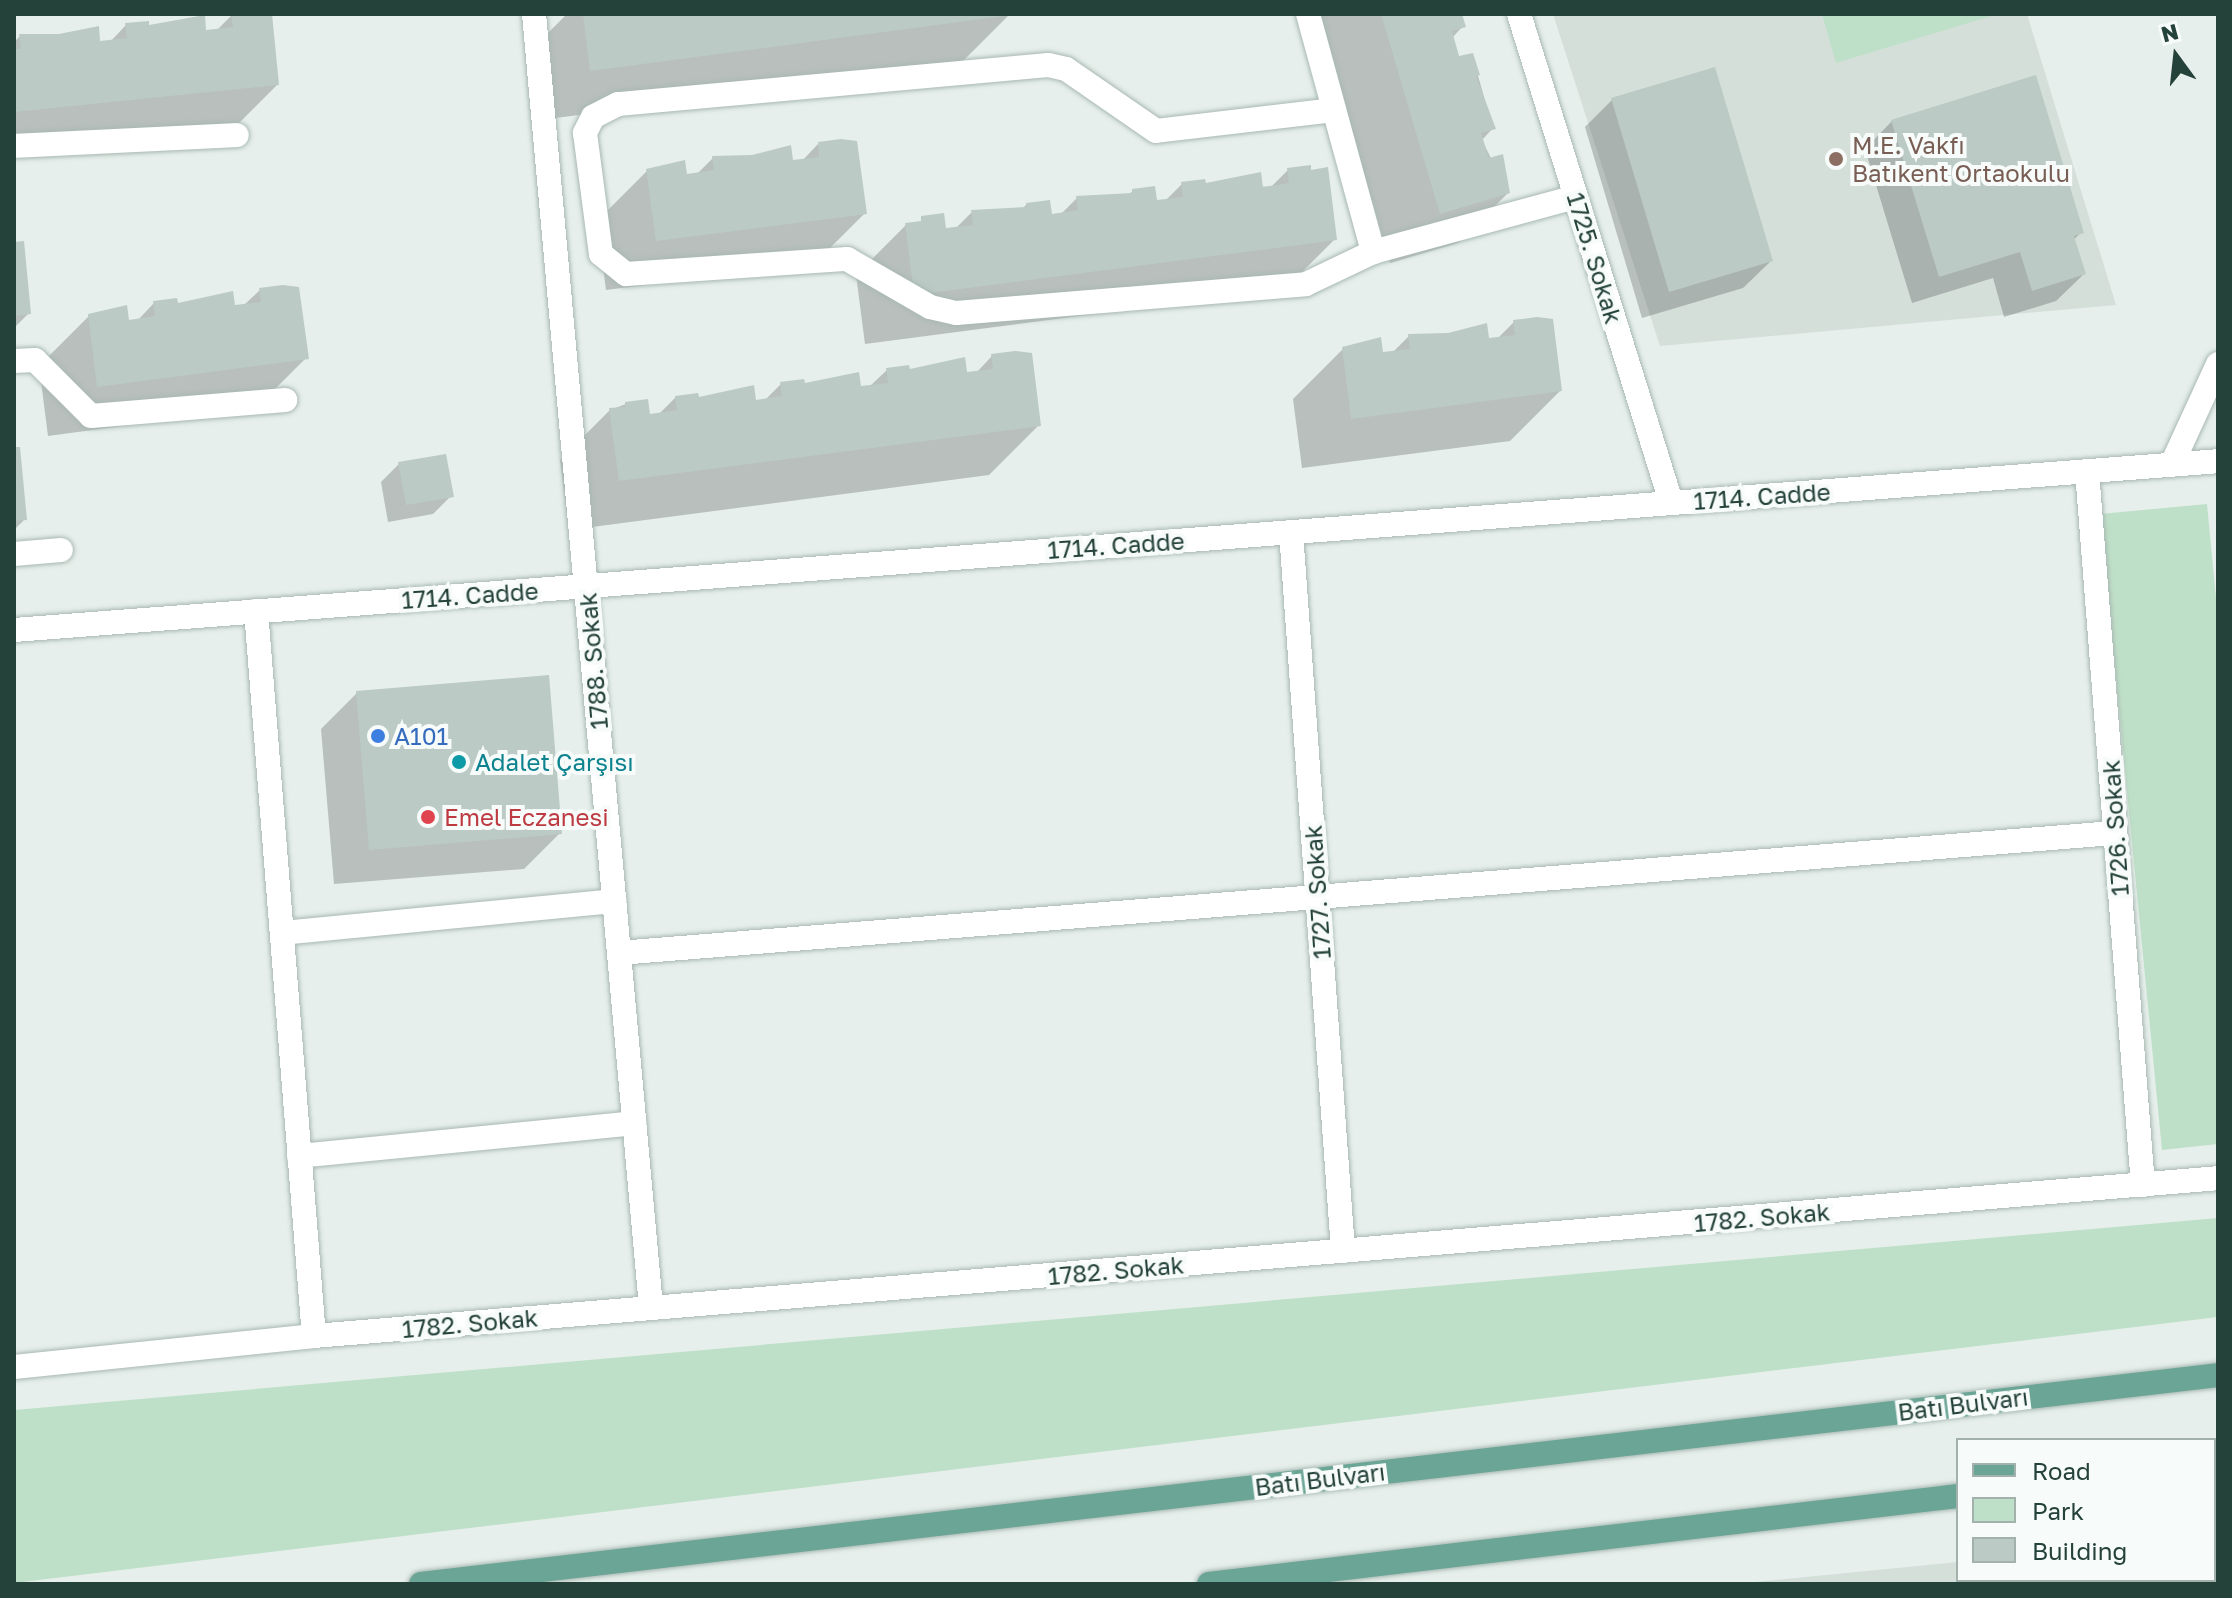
<!DOCTYPE html>
<html>
<head>
<meta charset="utf-8">
<style>
	body { margin:0 }
	#map { position:relative; width:2232px; height:1598px; overflow:hidden; background:#e6efeb; font-family:"Golos Text",sans-serif }
	div>[style] { position:absolute }
	[style*='--x'] { left:calc(var(--x)*1px); top:calc(var(--y)*1px); width:calc(var(--w)*1px); rotate:calc(var(--a)*1deg) }
	.built>* { inset:0; background:#d4dfda }
	.green>* { inset:0; background:#bfe0c8 }
	.shadow>* { inset:0; background:#0003 }
	.building>* { inset:0; background:#bbcac4 }
	.roads { filter:drop-shadow(0 0 2px #a8b8b2) drop-shadow(0 0 2px #a8b8b2) }
	.street>* { height:24px; margin:-12px; padding:0 12px; transform-origin:12px; border-radius:12px; background:#fff }
	.secondary>* { height:24px; margin:-12px; padding:0 12px; transform-origin:12px; border-radius:12px; background:#fff }
	.primary>* { height:24px; margin:-12px; padding:0 12px; transform-origin:12px; border-radius:12px; background:#6aa596 }
	.dots>* { width:22px; height:22px; translate:-50% -50%; box-sizing:border-box; border:4px solid #f7fbf9; border-radius:50% }
	span { translate:-50% -50%; white-space:nowrap; text-align:center; line-height:1.15; -webkit-text-stroke:8px #f7fbf9; paint-order:stroke }
	.education-label { font-size:24px; color:#785e54 }
	.left { translate:0 -50%; text-align:left }
	.street-label { font-size:24px; color:#24423a }
	.shop-label { font-size:24px; color:#366cbe }
	.culture-label { font-size:24px; color:#0d838f }
	.health-label { font-size:24px; color:#be3a42 }
	.frame { position:absolute; inset:0; border:16px solid #24423a; pointer-events:none }
	.legend { position:absolute; left:1956px; top:1438px; width:260px; height:144px; box-sizing:border-box; background:#f7fbf9; border:2px solid #a3b1ad; margin:0; padding:10px 14px; list-style:none; font-size:24px; color:#24423a }
	.legend li { display:flex; align-items:center; gap:16px; height:40px }
	.legend b { width:40px; border:2px solid #a3b1ad }
	.north { position:absolute; left:2136px; top:16px; width:80px; height:80px; -webkit-text-stroke:6px #f7fbf9; paint-order:stroke; rotate:345deg; font-size:22px; font-weight:700; line-height:32px; text-align:center; color:#24423a }
	.north::after { content:''; display:block; margin:auto; width:28px; height:36px; background:#24423a; clip-path:polygon(50% 0,100% 100%,50% 72%,0 100%) }
</style>
</head>
<body>
<div id="map">
	<div class="built">
		<div style="clip-path:polygon(1553px 14px,2027px 14px,2116px 305px,1660px 346px)"></div>
		<div style="clip-path:polygon(2214px 1536px,2218px 1536px,2218px 1584px,1735px 1584px,1958px 1562px,1958px 1580px,2214px 1580px)"></div>
	</div>
	<div class="green">
		<div style="clip-path:polygon(1822px 14px,1998px 14px,1836px 63px)"></div>
		<div style="clip-path:polygon(2207px 504px,2218px 619px,2218px 1144px,2162px 1150px,2100px 514px)"></div>
		<div style="clip-path:polygon(2218px 1218px,2218px 1317px,14px 1583px,14px 1410px)"></div>
	</div>
	<div class="shadow">
		<div style="clip-path:polygon(567px 14px,1010px 14px,960px 64px,541px 120px,531px 50px)"></div>
		<div style="clip-path:polygon(1317px 14px,1458px 14px,1463px 26px,1452px 38px,1458px 59px,1472px 55px,1493px 128px,1482px 140px,1508px 193px,1458px 243px,1390px 263px)"></div>
		<div style="clip-path:polygon(232px 15px,277px 85px,227px 135px,14px 156px,14px 42px,20px 36px,110px 42px,126px 25px,216px 31px)"></div>
		<div style="clip-path:polygon(1612px 100px,1771px 261px,1743px 288px,1642px 318px,1585px 127px)"></div>
		<div style="clip-path:polygon(1892px 121px,2082px 232px,2073px 240px,2084px 274px,2056px 301px,2004px 317px,1993px 278px,1912px 303px,1865px 149px)"></div>
		<div style="clip-path:polygon(818px 144px,865px 213px,815px 263px,606px 290px,597px 221px,647px 171px,696px 175px,713px 158px,802px 161px)"></div>
		<div style="clip-path:polygon(1288px 170px,1335px 239px,1285px 289px,865px 344px,856px 275px,906px 225px,955px 229px,972px 212px,1022px 209px,1027px 204px,1050px 216px,1060px 215px,1077px 198px,1128px 195px,1133px 191px,1155px 203px,1165px 201px,1182px 184px,1271px 187px)"></div>
		<div style="clip-path:polygon(14px 243px,29px 313px,14px 328px)"></div>
		<div style="clip-path:polygon(260px 290px,306px 358px,256px 408px,48px 436px,39px 366px,89px 316px,137px 321px,154px 303px,243px 306px)"></div>
		<div style="clip-path:polygon(1514px 322px,1560px 391px,1510px 441px,1302px 468px,1293px 399px,1343px 349px,1392px 353px,1409px 336px,1497px 339px)"></div>
		<div style="clip-path:polygon(992px 356px,1039px 425px,989px 475px,569px 530px,560px 460px,610px 410px,626px 404px,649px 416px,658px 415px,676px 397px,764px 401px,781px 384px,869px 387px,887px 370px,976px 373px)"></div>
		<div style="clip-path:polygon(14px 449px,25px 519px,14px 530px)"></div>
		<div style="clip-path:polygon(399px 464px,451px 496px,433px 514px,388px 522px,381px 482px)"></div>
		<div style="clip-path:polygon(357px 693px,560px 833px,524px 869px,334px 884px,321px 729px)"></div>
	</div>
	<div class="building">
		<div style="clip-path:polygon(231px 14px,272px 14px,279px 85px,14px 112px,14px 49px,21px 49px,19px 34px,59px 34px,99px 26px,100px 41px,127px 38px,125px 23px,149px 21px,149px 25px,205px 15px,206px 30px,233px 27px)"></div>
		<div style="clip-path:polygon(583px 14px,1004px 14px,1004px 16px,590px 71px)"></div>
		<div style="clip-path:polygon(1381px 14px,1462px 14px,1466px 27px,1452px 31px,1459px 56px,1473px 53px,1480px 75px,1476px 76px,1496px 129px,1481px 133px,1489px 158px,1503px 154px,1510px 193px,1440px 214px)"></div>
		<div style="clip-path:polygon(1715px 67px,1773px 261px,1669px 292px,1611px 98px)"></div>
		<div style="clip-path:polygon(2036px 75px,2084px 233px,2074px 236px,2086px 274px,2032px 291px,2020px 252px,1939px 277px,1891px 120px)"></div>
		<div style="clip-path:polygon(841px 139px,857px 141px,867px 214px,656px 241px,646px 169px,685px 160px,687px 174px,714px 170px,712px 156px,752px 155px,791px 145px,793px 160px,819px 157px,818px 142px)"></div>
		<div style="clip-path:polygon(1311px 165px,1311px 170px,1328px 167px,1337px 240px,914px 295px,905px 223px,921px 221px,921px 216px,944px 213px,946px 228px,973px 225px,971px 210px,1027px 207px,1026px 203px,1050px 200px,1052px 214px,1078px 210px,1076px 196px,1132px 193px,1132px 189px,1155px 186px,1157px 200px,1183px 197px,1181px 182px,1205px 179px,1206px 183px,1261px 172px,1263px 187px,1289px 183px,1287px 168px)"></div>
		<div style="clip-path:polygon(24px 241px,31px 314px,14px 316px,14px 242px)"></div>
		<div style="clip-path:polygon(283px 285px,299px 287px,309px 359px,97px 387px,88px 314px,127px 305px,129px 320px,155px 316px,153px 301px,177px 298px,178px 303px,233px 291px,235px 305px,261px 302px,259px 288px)"></div>
		<div style="clip-path:polygon(1537px 317px,1553px 319px,1562px 391px,1351px 419px,1342px 347px,1381px 337px,1383px 352px,1410px 349px,1408px 334px,1448px 333px,1487px 323px,1489px 338px,1515px 335px,1513px 320px)"></div>
		<div style="clip-path:polygon(1015px 351px,1032px 353px,1041px 426px,619px 481px,609px 408px,625px 407px,625px 402px,648px 399px,650px 414px,677px 410px,675px 396px,698px 393px,699px 397px,754px 385px,756px 400px,782px 396px,780px 382px,804px 379px,805px 383px,859px 372px,861px 386px,888px 383px,886px 368px,909px 365px,910px 369px,965px 357px,967px 372px,993px 369px,991px 354px)"></div>
		<div style="clip-path:polygon(14px 447px,20px 447px,27px 520px,14px 521px)"></div>
		<div style="clip-path:polygon(446px 454px,454px 497px,406px 505px,398px 462px)"></div>
		<div style="clip-path:polygon(549px 675px,562px 834px,369px 850px,356px 691px)"></div>
	</div>
	<div class="roads">
		<div class="street">
			<div style="--x:534;--y:14;--w:1299;--a:84.83"></div>
			<div style="--x:1308;--y:14;--w:247;--a:74.7"></div>
			<div style="--x:1519;--y:14;--w:511;--a:72.7"></div>
			<div style="--x:1334;--y:110;--w:179;--a:173.3"></div>
			<div style="--x:1156;--y:131;--w:109;--a:-145.4"></div>
			<div style="--x:1066;--y:69;--w:18;--a:-167"></div>
			<div style="--x:1048;--y:65;--w:432;--a:174.8"></div>
			<div style="--x:618;--y:104;--w:28;--a:153"></div>
			<div style="--x:593;--y:117;--w:18;--a:117"></div>
			<div style="--x:585;--y:133;--w:122;--a:82.5"></div>
			<div style="--x:601;--y:254;--w:32;--a:39"></div>
			<div style="--x:626;--y:274;--w:222;--a:-3.9"></div>
			<div style="--x:847;--y:259;--w:96;--a:30"></div>
			<div style="--x:930;--y:307;--w:27;--a:13"></div>
			<div style="--x:956;--y:313;--w:351;--a:-4.7"></div>
			<div style="--x:1306;--y:284;--w:74;--a:-25.5"></div>
			<div style="--x:1373;--y:252;--w:210;--a:-15.2"></div>
			<div style="--x:14;--y:146;--w:223;--a:-2.8"></div>
			<div style="--x:14;--y:361;--w:21;--a:-3"></div>
			<div style="--x:35;--y:360;--w:79;--a:45"></div>
			<div style="--x:91;--y:416;--w:195;--a:-4.7"></div>
			<div style="--x:2172;--y:464;--w:110;--a:-65.3"></div>
			<div style="--x:2087;--y:471;--w:716;--a:85.52"></div>
			<div style="--x:1291;--y:532;--w:721;--a:85.86"></div>
			<div style="--x:14;--y:554;--w:47;--a:-4.9"></div>
			<div style="--x:256;--y:611;--w:727;--a:85.43"></div>
			<div style="--x:282;--y:933;--w:334;--a:-5.5"></div>
			<div style="--x:619;--y:953;--w:1501;--a:-4.59"></div>
			<div style="--x:299;--y:1156;--w:337;--a:-5.6"></div>
			<div style="--x:14;--y:1367;--w:302;--a:-5.9"></div>
			<div style="--x:314;--y:1336;--w:1911;--a:-4.74"></div>
		</div>
		<div class="secondary">
			<div style="--x:14;--y:630;--w:2210;--a:-4.38"></div>
		</div>
		<div class="primary">
			<div style="--x:2214;--y:1467;--w:4;--a:-14"></div>
			<div style="--x:421;--y:1584;--w:1809;--a:-6.63"></div>
			<div style="--x:1209;--y:1584;--w:754;--a:-6.7"></div>
		</div>
	</div>
	<div class="dots">
		<div style="left:1836px;top:159px;background:#8d6e63"></div>
		<div style="left:378px;top:736px;background:#3f7fe0"></div>
		<div style="left:459px;top:762px;background:#0f9aa8"></div>
		<div style="left:428px;top:817px;background:#e0444e"></div>
	</div>
	<div class="education-label">
		<span class="left" style="left:1852px;top:159px">M.E. Vakfı<br>Batıkent Ortaokulu</span>
	</div>
	<div class="street-label">
		<span style="left:1595px;top:258px;rotate:73deg">1725. Sokak</span>
		<span style="left:1762px;top:496px;rotate:-4deg">1714. Cadde</span>
		<span style="left:1116px;top:545px;rotate:-4deg">1714. Cadde</span>
		<span style="left:470px;top:595px;rotate:-4deg">1714. Cadde</span>
		<span style="left:593px;top:661px;rotate:-95deg">1788. Sokak</span>
		<span style="left:2115px;top:828px;rotate:-94deg">1726. Sokak</span>
		<span style="left:1317px;top:892px;rotate:-94deg">1727. Sokak</span>
		<span style="left:1762px;top:1217px;rotate:-5deg">1782. Sokak</span>
		<span style="left:1116px;top:1270px;rotate:-5deg">1782. Sokak</span>
		<span style="left:470px;top:1323px;rotate:-5deg">1782. Sokak</span>
		<span style="left:1963px;top:1404px;rotate:-7deg">Batı Bulvarı</span>
		<span style="left:1320px;top:1479px;rotate:-7deg">Batı Bulvarı</span>
	</div>
	<div class="shop-label">
		<span class="left" style="left:394px;top:736px">A101</span>
	</div>
	<div class="culture-label">
		<span class="left" style="left:475px;top:762px">Adalet Çarşısı</span>
	</div>
	<div class="health-label">
		<span class="left" style="left:444px;top:817px">Emel Eczanesi</span>
	</div>
	<div class="frame"></div>
	<ul class="legend">
	<li><b style="height:10px;background:#6aa596"></b>Road</li>
	<li><b style="height:22px;background:#bfe0c8"></b>Park</li>
	<li><b style="height:22px;background:#bbcac4"></b>Building</li>
	</ul>
	<div class="north">N</div>
</div>
</body>
</html>
